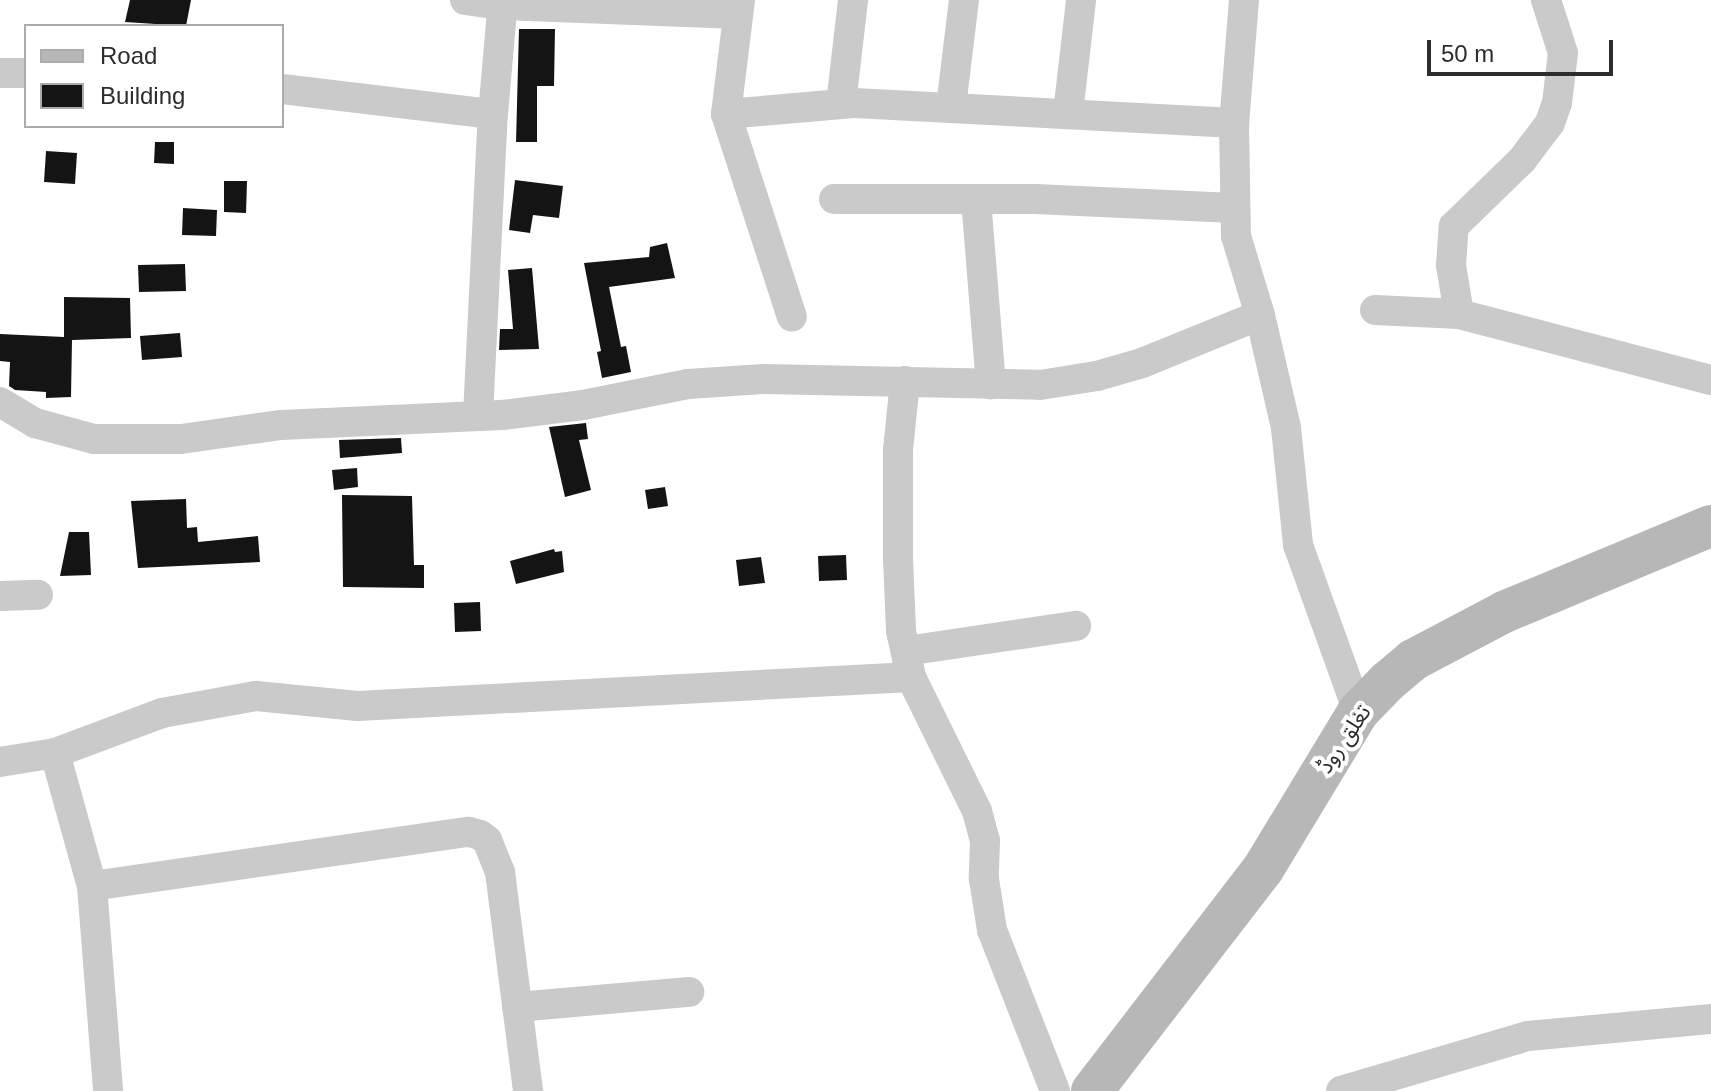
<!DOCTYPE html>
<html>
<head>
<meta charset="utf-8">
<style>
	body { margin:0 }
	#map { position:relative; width:1711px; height:1091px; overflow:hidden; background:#fff; font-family:Helvetica,"Noto Sans Arabic",sans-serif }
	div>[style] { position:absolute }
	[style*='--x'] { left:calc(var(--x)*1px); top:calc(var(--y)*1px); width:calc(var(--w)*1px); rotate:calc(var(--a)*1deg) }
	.building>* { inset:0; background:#141414 }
	.street>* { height:30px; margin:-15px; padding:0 15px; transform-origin:15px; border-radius:15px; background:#cacaca }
	.secondary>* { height:42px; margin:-21px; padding:0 21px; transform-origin:21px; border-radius:21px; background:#b7b7b7 }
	span { translate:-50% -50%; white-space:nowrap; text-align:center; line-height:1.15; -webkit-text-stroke:8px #fff; paint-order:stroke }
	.street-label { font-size:22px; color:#2d2d2d }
	.legend { position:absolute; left:24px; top:24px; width:260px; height:104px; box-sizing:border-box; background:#fff; border:2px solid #ababab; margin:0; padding:10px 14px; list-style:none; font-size:24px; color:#2d2d2d }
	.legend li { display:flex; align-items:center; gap:16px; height:40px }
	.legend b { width:40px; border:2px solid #ababab }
	.scale { position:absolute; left:1427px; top:40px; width:186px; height:36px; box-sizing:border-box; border:4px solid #2d2d2d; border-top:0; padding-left:10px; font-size:24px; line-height:28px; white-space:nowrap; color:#2d2d2d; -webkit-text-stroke:6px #fff; paint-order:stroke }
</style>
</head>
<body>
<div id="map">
	<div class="building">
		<div style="clip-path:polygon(130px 0,191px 0,186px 26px,125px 22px)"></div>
		<div style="clip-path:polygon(519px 29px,555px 29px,554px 86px,537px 86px,537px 142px,516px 142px)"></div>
		<div style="clip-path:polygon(155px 142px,174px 142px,174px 164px,154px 163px)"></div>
		<div style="clip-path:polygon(46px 151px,77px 153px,75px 184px,44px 182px)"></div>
		<div style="clip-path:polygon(515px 180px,563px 186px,559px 218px,533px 215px,530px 233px,509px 230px)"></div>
		<div style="clip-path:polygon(224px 181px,247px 181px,246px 213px,224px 212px)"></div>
		<div style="clip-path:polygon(183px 208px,217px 210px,216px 236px,182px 235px)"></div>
		<div style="clip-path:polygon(667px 243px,675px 278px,609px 287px,621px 347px,626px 346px,631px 372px,602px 378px,597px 352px,601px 351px,584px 263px,649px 257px,650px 247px)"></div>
		<div style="clip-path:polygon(185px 264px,186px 291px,139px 292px,138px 265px)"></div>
		<div style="clip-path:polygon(532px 268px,539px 349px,499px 350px,500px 329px,513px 329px,508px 270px)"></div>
		<div style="clip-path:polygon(64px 297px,130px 298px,131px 338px,72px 340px,71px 397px,46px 398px,46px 392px,15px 390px,9px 386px,10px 362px,0 361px,0 334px,64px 337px)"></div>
		<div style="clip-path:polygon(180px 333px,182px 357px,142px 360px,140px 336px)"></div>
		<div style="clip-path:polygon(586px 423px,588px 439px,579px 440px,591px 490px,565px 497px,549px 427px)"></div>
		<div style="clip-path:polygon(401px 438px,402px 453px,340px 458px,339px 440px)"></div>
		<div style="clip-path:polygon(357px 468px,358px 487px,334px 490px,332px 470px)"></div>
		<div style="clip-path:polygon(665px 487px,668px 506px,648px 509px,645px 490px)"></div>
		<div style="clip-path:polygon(342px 495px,412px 496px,414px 565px,424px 565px,424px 588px,343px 587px)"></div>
		<div style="clip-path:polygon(186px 499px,187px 528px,197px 527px,198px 542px,258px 536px,260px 562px,138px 568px,131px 501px)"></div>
		<div style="clip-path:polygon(69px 532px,89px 532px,91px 575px,60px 576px)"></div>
		<div style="clip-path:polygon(554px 549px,555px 552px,562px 551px,564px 572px,516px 584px,510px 561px)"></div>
		<div style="clip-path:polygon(846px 555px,847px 580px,819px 581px,818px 556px)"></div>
		<div style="clip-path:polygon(761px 557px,765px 583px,739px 586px,736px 560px)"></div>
		<div style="clip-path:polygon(480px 602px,481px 631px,455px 632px,454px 603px)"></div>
	</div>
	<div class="street">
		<div style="--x:465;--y:0;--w:37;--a:8"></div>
		<div style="--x:502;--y:5;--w:236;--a:2.2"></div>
		<div style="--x:740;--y:0;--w:115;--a:97"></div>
		<div style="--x:726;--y:114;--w:213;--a:72"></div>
		<div style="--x:1244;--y:0;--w:123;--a:94.6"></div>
		<div style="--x:1234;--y:123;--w:113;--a:89"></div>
		<div style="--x:1236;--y:236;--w:83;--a:73.1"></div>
		<div style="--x:1260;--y:315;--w:116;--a:77"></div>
		<div style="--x:1286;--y:428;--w:118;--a:84.1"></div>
		<div style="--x:1298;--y:545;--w:177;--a:70.2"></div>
		<div style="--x:0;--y:73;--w:26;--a:0"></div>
		<div style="--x:282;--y:89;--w:212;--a:6.8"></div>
		<div style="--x:841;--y:104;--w:105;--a:-83.4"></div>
		<div style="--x:951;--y:107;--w:108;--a:-83.1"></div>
		<div style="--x:1068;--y:113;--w:114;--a:-83.4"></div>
		<div style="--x:726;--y:114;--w:128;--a:-4.9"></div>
		<div style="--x:854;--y:103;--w:381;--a:3"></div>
		<div style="--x:834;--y:199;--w:201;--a:0"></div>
		<div style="--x:1035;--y:199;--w:199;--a:2.6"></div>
		<div style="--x:976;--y:199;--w:186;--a:85.4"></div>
		<div style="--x:1375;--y:310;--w:84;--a:2.7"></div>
		<div style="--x:1459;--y:314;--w:260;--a:14.7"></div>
		<div style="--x:1459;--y:314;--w:50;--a:-99.3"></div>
		<div style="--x:1451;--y:265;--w:39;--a:-86"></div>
		<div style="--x:1454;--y:226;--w:95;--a:-44.1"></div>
		<div style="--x:1522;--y:160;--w:46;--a:-52.9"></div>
		<div style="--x:1550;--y:123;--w:21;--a:-71"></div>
		<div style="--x:1557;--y:103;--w:50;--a:-83.2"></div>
		<div style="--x:1563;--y:53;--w:56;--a:-107.8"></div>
		<div style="--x:905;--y:381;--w:69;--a:95.8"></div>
		<div style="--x:898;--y:450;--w:109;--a:90"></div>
		<div style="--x:898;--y:559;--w:72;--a:87.6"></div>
		<div style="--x:901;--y:631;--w:47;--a:77.7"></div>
		<div style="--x:911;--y:677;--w:149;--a:63.8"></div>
		<div style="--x:977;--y:811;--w:31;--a:75"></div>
		<div style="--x:985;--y:841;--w:38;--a:92"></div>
		<div style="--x:984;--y:879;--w:52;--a:81.1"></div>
		<div style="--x:992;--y:930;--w:173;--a:68.6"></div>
		<div style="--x:0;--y:402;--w:41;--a:31"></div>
		<div style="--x:35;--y:423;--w:61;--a:15.2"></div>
		<div style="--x:94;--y:439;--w:87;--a:0"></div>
		<div style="--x:181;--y:439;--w:101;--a:-8"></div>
		<div style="--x:281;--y:425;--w:221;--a:-2.6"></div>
		<div style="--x:502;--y:415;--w:82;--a:-7"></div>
		<div style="--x:583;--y:405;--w:107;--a:-11.3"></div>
		<div style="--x:688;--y:384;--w:76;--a:-3.8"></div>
		<div style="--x:764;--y:379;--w:276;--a:1.2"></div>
		<div style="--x:1040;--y:385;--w:58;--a:-9"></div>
		<div style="--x:1097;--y:376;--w:47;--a:-16.1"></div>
		<div style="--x:1142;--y:363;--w:127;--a:-22.1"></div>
		<div style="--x:478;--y:416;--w:302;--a:-87.2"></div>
		<div style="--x:493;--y:114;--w:114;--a:-85"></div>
		<div style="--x:0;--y:596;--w:38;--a:-2"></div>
		<div style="--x:906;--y:651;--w:172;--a:-8.4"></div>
		<div style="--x:55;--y:753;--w:138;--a:74.5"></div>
		<div style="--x:92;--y:886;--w:206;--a:85.5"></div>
		<div style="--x:0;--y:762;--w:56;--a:-9.3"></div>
		<div style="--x:55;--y:753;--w:114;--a:-20.5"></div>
		<div style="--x:162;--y:713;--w:96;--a:-10.3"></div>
		<div style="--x:256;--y:696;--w:102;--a:5.6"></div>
		<div style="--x:358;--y:706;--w:554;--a:-3"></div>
		<div style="--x:92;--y:886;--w:381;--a:-8.2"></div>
		<div style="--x:469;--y:832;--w:11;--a:15"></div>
		<div style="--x:480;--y:835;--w:9;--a:36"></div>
		<div style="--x:487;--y:840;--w:35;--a:68"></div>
		<div style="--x:500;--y:872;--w:221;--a:82.7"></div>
		<div style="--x:517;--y:1007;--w:173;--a:-5"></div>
		<div style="--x:1341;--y:1091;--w:195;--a:-16.4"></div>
		<div style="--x:1528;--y:1036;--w:184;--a:-5.3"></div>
	</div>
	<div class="secondary">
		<div style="--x:1092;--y:1091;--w:280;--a:-52.4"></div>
		<div style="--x:1263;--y:869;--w:184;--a:-58.8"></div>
		<div style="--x:1358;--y:712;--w:42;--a:-46"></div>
		<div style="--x:1387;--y:682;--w:34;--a:-40"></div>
		<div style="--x:1413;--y:660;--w:103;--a:-27.8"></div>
		<div style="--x:1504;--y:612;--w:224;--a:-22.6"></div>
	</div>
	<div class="street-label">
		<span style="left:1344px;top:739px;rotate:-56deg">تغلق روڈ</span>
	</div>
	<ul class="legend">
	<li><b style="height:10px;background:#b7b7b7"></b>Road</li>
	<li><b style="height:22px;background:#141414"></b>Building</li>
	</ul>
	<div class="scale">50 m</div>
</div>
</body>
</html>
